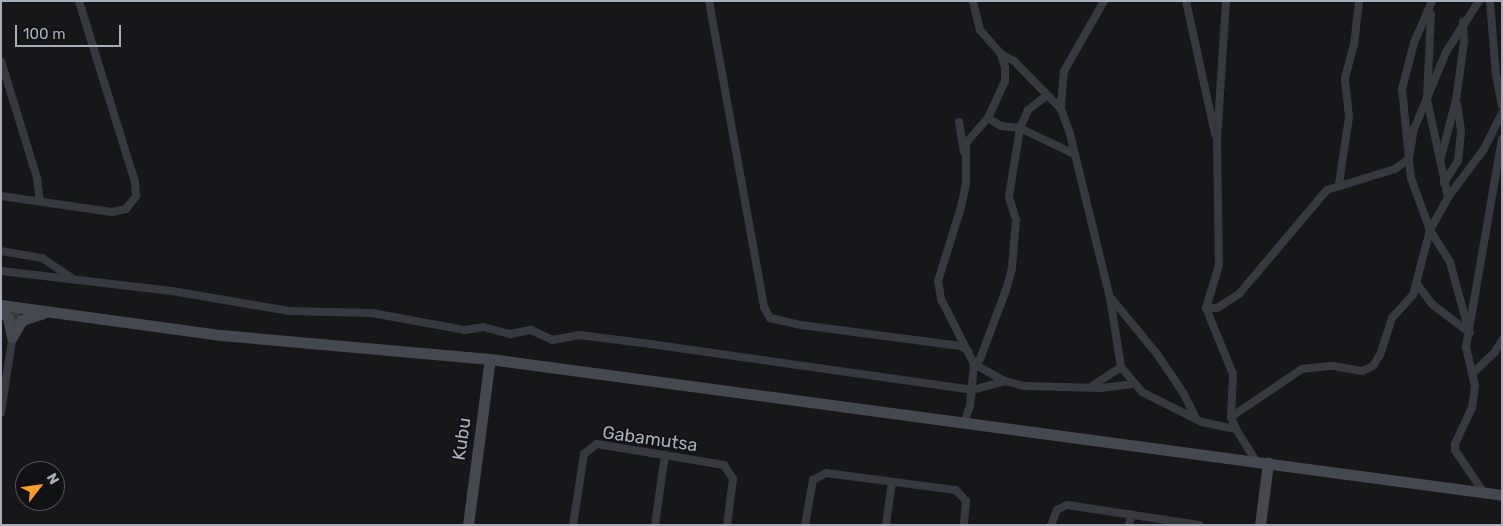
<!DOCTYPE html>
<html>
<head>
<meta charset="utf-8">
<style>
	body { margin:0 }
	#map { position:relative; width:1503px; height:526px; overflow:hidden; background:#171719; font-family:Rubik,sans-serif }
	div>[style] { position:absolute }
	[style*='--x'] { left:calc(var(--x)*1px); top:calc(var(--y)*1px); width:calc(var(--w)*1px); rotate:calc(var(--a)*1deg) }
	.street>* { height:8px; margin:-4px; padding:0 4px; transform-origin:4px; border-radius:4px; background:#37393e }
	.secondary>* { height:11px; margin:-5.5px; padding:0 5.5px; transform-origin:5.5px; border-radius:5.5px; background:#45484e }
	span { translate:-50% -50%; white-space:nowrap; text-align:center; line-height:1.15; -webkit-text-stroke:4px #121214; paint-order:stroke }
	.street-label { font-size:18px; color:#a8afba }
	.frame { position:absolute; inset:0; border:2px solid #a8afba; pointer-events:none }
	.north { position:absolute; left:15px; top:461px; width:50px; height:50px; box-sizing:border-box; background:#121214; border:1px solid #4e5156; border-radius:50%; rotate:60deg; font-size:14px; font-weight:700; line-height:20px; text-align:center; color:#a8afba }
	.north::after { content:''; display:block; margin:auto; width:18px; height:22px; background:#ff9f29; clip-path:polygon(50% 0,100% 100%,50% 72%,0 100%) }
	.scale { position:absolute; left:15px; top:25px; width:106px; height:22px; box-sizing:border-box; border:2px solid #a8afba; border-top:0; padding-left:6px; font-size:15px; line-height:18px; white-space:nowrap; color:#a8afba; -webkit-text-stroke:4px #121214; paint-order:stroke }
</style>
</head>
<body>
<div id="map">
	<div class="street">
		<div style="--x:709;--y:1;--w:311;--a:79.8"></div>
		<div style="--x:764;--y:307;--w:13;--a:61"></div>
		<div style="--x:770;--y:318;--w:32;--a:13"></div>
		<div style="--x:801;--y:325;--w:161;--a:7.5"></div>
		<div style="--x:961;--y:346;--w:9;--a:36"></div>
		<div style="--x:1104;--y:1;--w:81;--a:119.7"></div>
		<div style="--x:1064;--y:71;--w:38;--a:95"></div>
		<div style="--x:1061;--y:109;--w:27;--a:70"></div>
		<div style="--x:1070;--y:134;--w:169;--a:76.3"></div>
		<div style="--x:1110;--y:298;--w:70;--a:80.9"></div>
		<div style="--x:1121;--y:367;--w:33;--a:50"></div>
		<div style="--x:1142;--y:392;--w:67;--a:26.6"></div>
		<div style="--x:1202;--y:422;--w:35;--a:12"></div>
		<div style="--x:1236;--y:429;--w:38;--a:58"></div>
		<div style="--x:1186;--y:1;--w:136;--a:77.7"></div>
		<div style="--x:1226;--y:1;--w:140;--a:93.7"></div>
		<div style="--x:1217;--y:141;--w:124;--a:89.1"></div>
		<div style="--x:1219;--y:265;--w:45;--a:106.8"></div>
		<div style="--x:1206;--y:308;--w:71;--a:67.8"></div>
		<div style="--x:1233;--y:374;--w:43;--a:92.7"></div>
		<div style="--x:1231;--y:417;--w:13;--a:67"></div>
		<div style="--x:1490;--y:1;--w:74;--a:85.4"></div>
		<div style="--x:1496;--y:75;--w:31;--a:79"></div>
		<div style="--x:1431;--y:14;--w:85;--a:92.7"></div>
		<div style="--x:1427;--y:99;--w:100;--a:77.9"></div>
		<div style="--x:1001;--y:54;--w:15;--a:28"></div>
		<div style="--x:1014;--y:61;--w:67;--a:45.6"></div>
		<div style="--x:1;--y:61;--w:122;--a:72.9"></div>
		<div style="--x:37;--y:178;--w:23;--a:83"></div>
		<div style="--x:1046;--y:96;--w:23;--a:142"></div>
		<div style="--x:1028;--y:110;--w:20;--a:114"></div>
		<div style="--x:1020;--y:128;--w:60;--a:25.7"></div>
		<div style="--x:988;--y:118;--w:15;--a:32"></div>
		<div style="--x:1001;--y:126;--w:19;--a:6"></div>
		<div style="--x:1020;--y:128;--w:70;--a:99.1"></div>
		<div style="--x:1009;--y:197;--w:24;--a:73"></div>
		<div style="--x:1016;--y:220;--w:48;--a:94.8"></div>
		<div style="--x:1012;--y:268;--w:23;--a:105"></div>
		<div style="--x:1006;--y:290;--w:74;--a:110.6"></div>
		<div style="--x:980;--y:359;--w:8;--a:140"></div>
		<div style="--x:974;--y:364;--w:35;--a:29"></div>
		<div style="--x:1005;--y:381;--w:20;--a:15"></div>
		<div style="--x:1024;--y:386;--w:77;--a:1.5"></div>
		<div style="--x:1101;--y:388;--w:32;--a:-7"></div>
		<div style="--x:959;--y:122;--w:30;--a:81"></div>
		<div style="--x:1440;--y:161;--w:63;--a:-75.3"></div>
		<div style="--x:1456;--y:100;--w:59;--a:-82.1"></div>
		<div style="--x:1464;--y:42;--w:20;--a:-93"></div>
		<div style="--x:1444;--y:183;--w:26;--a:-58"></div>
		<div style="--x:1458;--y:161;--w:30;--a:-84"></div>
		<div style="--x:1461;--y:131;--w:27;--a:-98"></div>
		<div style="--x:1339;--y:184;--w:68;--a:-81.5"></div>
		<div style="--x:1349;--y:117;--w:39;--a:-96"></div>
		<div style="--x:1345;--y:78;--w:34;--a:-75"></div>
		<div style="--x:1354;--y:45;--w:44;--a:-83.5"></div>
		<div style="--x:1;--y:196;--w:112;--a:8.2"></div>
		<div style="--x:112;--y:212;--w:14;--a:-12"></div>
		<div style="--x:126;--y:209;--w:16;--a:-52"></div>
		<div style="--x:136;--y:196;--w:14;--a:-94"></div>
		<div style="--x:135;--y:182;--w:189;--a:-107.2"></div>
		<div style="--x:1;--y:251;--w:42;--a:9.7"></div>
		<div style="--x:42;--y:258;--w:36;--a:34"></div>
		<div style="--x:1;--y:271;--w:172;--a:6.7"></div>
		<div style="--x:172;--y:291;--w:119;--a:9.7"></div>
		<div style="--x:289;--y:311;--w:83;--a:1.4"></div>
		<div style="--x:372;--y:313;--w:95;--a:10.4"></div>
		<div style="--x:465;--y:330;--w:18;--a:-9"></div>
		<div style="--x:483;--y:327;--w:28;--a:15"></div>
		<div style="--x:510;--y:334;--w:21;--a:-11"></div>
		<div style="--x:531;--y:330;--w:23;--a:25"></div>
		<div style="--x:552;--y:340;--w:27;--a:-10"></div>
		<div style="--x:579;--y:335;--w:72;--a:7.2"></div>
		<div style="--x:650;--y:344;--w:325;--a:8.1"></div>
		<div style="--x:972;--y:390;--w:34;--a:-15"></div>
		<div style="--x:1417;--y:284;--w:26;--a:53"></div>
		<div style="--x:1433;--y:305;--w:46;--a:37.1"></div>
		<div style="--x:1112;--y:299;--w:71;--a:50.7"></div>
		<div style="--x:1157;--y:354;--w:48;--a:56"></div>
		<div style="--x:1184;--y:394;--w:28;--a:64"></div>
		<div style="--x:1206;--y:308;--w:11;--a:0"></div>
		<div style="--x:1217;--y:308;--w:26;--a:-32"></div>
		<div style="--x:1239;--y:294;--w:136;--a:-49.8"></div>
		<div style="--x:1327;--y:190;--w:71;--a:-17.2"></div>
		<div style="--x:1395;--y:169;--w:17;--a:-36"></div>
		<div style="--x:1409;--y:159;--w:70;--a:-95.7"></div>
		<div style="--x:1402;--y:89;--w:48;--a:-75.4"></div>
		<div style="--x:1414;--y:43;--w:46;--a:-66.8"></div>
		<div style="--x:1468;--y:328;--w:68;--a:-105.3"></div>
		<div style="--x:1450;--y:262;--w:38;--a:-122"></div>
		<div style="--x:1430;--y:230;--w:55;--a:-110.1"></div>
		<div style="--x:1411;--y:178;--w:19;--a:-96"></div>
		<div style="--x:1409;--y:159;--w:30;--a:-81"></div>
		<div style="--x:1414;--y:129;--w:83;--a:-67.4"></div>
		<div style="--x:1446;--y:52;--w:61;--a:-57.1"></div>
		<div style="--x:1472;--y:374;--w:32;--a:-44"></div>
		<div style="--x:1495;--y:352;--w:14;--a:-60"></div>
		<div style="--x:1092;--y:386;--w:35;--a:-33"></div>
		<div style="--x:1;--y:413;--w:107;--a:-81.4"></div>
		<div style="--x:1231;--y:417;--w:86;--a:-34.1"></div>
		<div style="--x:1302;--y:369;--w:31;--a:-6"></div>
		<div style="--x:1333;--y:366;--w:29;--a:10"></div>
		<div style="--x:1362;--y:371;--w:12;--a:-24"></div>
		<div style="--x:1373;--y:366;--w:13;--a:-58"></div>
		<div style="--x:1380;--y:355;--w:39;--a:-72"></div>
		<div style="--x:1392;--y:318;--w:31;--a:-48"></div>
		<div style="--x:1413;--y:295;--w:67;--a:-75.3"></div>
		<div style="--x:1430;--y:230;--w:38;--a:-61"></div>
		<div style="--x:1448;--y:197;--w:60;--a:-53.1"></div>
		<div style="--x:1484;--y:149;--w:40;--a:-63.4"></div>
		<div style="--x:964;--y:423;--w:18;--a:-71"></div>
		<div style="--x:970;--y:406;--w:42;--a:-84.6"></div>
		<div style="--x:974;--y:364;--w:73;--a:-116.9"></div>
		<div style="--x:941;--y:299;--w:18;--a:-99"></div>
		<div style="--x:938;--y:281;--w:77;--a:-72.7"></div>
		<div style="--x:961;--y:207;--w:25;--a:-78"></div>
		<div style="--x:966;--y:183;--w:40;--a:-90"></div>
		<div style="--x:966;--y:143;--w:33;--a:-49"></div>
		<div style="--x:988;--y:118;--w:41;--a:-65.3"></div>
		<div style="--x:1005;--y:81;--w:14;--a:-90"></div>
		<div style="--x:1005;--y:67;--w:14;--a:-107"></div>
		<div style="--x:1001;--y:54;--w:32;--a:-131"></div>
		<div style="--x:980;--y:30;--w:30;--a:-104"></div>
		<div style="--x:1484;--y:493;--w:52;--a:-124"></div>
		<div style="--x:1455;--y:450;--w:6;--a:-90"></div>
		<div style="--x:1455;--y:444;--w:40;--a:-65"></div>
		<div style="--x:1472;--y:408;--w:22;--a:-82"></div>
		<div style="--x:1475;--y:386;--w:40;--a:-103"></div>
		<div style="--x:1466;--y:347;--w:211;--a:-80.2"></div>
		<div style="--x:573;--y:525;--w:72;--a:-81.2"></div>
		<div style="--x:584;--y:454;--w:16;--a:-38"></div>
		<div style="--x:597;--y:444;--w:129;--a:9.4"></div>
		<div style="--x:724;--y:465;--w:17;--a:57"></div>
		<div style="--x:733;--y:479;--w:46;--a:97.4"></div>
		<div style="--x:655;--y:525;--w:71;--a:-81.9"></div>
		<div style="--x:805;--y:525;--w:46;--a:-79.9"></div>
		<div style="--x:813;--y:480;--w:15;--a:-28"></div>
		<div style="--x:826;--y:473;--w:131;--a:7.5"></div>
		<div style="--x:956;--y:490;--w:15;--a:48"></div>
		<div style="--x:966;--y:501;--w:24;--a:95"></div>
		<div style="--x:886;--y:525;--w:43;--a:-82.1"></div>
		<div style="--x:1051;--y:525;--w:16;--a:-68"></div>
		<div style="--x:1057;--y:510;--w:11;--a:-27"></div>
		<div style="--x:1067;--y:505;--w:134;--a:8.6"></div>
		<div style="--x:1129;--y:525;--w:11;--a:-80"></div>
	</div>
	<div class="secondary">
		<div style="--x:1;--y:305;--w:222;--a:7.8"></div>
		<div style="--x:221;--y:335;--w:270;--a:5.1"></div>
		<div style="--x:490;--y:359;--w:1021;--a:7.65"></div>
		<div style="--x:1;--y:308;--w:12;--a:55"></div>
		<div style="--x:8;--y:318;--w:19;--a:78"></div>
		<div style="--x:12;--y:337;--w:20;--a:-60"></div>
		<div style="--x:22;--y:320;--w:22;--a:-18"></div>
		<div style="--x:468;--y:525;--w:167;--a:-82.5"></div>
		<div style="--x:1260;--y:525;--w:63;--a:-82.6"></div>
	</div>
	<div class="street-label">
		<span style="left:462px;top:439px;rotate:-82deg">Kubu</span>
		<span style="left:650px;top:439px;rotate:8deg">Gabamutsa</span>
	</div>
	<div class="frame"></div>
	<div class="north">N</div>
	<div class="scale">100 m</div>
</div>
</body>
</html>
